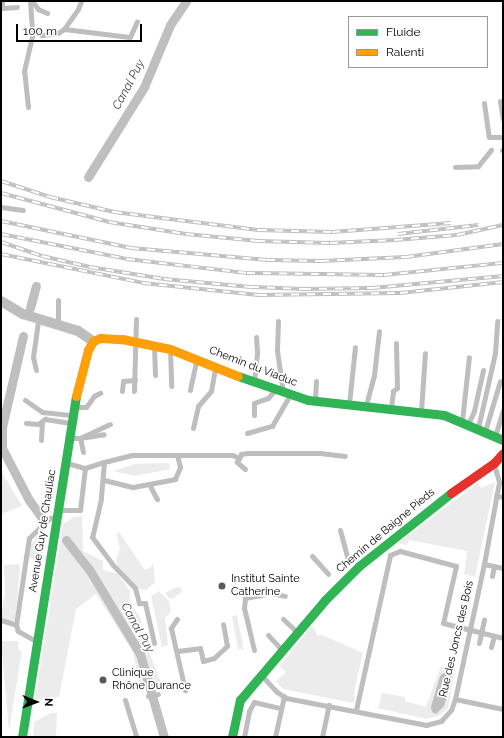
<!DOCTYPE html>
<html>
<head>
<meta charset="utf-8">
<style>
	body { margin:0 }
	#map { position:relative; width:504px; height:738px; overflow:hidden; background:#fff; font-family:Raleway,sans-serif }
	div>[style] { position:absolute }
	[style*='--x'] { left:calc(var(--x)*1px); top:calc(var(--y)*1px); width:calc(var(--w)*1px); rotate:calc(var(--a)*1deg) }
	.green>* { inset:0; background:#ececec }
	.water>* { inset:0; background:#bfbfbf }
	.canal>* { height:9px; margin:-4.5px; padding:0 4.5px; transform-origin:4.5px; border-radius:4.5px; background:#bfbfbf }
	.lane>* { height:5px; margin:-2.5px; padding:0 2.5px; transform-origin:2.5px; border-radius:2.5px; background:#bebebe }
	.street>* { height:10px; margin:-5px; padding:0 5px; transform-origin:5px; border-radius:5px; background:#bebebe }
	.fast>* { height:9px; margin:-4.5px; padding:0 4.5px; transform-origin:4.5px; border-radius:4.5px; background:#30b455 }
	.slow>* { height:9px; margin:-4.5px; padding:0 4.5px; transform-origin:4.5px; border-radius:4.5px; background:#ff9f0a }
	.jam>* { height:9px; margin:-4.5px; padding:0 4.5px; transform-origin:4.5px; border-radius:4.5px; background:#e5322d }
	.rail>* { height:4px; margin-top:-2px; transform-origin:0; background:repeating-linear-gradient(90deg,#fff 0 8px,#bebebe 0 16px); box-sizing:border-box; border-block:1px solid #bebebe }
	.dots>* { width:11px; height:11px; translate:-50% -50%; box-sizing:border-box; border:2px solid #fff; border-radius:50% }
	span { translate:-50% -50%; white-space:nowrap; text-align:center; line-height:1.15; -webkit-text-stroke:3.5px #fff; paint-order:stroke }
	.street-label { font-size:11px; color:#000 }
	.poi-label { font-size:11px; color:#000 }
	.left { translate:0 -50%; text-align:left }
	.water-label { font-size:12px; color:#444; font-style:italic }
	.frame { position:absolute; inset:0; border:2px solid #000; pointer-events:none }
	.legend { position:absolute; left:348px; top:16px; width:140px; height:52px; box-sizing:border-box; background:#fff; border:1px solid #999; margin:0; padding:5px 7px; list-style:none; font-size:12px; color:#000 }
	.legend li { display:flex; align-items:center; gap:8px; height:20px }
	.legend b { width:20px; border:1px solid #999 }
	.north { position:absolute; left:16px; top:682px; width:40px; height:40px; -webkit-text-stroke:3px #fff; paint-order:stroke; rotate:91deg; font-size:11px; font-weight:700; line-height:16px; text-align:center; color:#000 }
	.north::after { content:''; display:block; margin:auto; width:14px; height:18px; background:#000; clip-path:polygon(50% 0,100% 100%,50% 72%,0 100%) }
	.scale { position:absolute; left:16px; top:24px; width:126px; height:18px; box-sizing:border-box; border:2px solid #000; border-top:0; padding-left:5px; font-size:12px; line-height:14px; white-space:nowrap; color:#000; -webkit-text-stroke:3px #fff; paint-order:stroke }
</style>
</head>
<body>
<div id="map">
	<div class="green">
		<div style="clip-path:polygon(169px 463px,170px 469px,135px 476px,113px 471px,135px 464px)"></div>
		<div style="clip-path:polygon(1px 471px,22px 506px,1px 514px)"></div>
		<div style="clip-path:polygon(495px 482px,475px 577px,464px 574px,467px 551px,409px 540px,407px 545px,398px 543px,478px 483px,481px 488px)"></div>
		<div style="clip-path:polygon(82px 516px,83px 551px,103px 561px,103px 570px,118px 574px,130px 591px,130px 602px,141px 619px,144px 638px,161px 683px,141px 691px,133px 652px,96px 594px,76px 609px,59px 697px,35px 700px,63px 524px,72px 518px)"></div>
		<div style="clip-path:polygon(43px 532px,38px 562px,28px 557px,29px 548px,37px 536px)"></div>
		<div style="clip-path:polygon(119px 532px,145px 570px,151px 567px,153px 563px,155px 582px,146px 590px,139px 589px,118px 567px,116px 560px,120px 549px,117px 534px)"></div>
		<div style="clip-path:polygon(17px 564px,20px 566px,16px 613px,14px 622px,7px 621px,1px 617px,5px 593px,4px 565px)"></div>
		<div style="clip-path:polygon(177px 587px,181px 588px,182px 592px,172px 599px,169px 598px,165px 593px)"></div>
		<div style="clip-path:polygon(159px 591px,169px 601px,171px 611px,165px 619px,168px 645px,162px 647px,151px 596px)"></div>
		<div style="clip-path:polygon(237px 615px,244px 651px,240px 648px,233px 658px,238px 650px,232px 616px)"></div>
		<div style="clip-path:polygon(312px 625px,318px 636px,322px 635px,363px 653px,354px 692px,355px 701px,353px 703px,283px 689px,276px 681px,286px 672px,280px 666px)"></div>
		<div style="clip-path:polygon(1px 641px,18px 641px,19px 651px,22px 650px,9px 731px)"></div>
		<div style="clip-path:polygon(441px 666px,455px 669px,448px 708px,440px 715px,427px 719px,378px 708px,382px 693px,405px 697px,405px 701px,426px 707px)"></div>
		<div style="clip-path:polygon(51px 713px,57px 713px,56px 737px,33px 737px,34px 722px)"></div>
	</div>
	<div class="water">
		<div style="clip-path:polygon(445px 672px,451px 675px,451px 683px,444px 706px,436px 714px,432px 712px,431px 707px,440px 676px)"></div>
	</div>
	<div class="canal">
		<div style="--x:88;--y:177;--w:106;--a:-58.1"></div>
		<div style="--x:144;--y:87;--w:67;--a:-67.2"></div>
		<div style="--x:170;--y:25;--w:29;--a:-56"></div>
		<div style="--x:30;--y:308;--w:23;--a:-75"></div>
		<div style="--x:23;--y:336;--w:93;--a:103"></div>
		<div style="--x:2;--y:427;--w:21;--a:90"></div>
		<div style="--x:2;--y:448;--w:59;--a:62.6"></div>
		<div style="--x:29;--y:500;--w:22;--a:54"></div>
		<div style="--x:66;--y:540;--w:37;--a:52"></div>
		<div style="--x:89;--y:569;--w:99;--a:59"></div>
		<div style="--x:140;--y:654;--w:86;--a:73.9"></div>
	</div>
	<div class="lane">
		<div style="--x:2;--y:1;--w:7;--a:90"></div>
		<div style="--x:2;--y:8;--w:15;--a:-4"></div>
		<div style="--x:30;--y:1;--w:29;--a:86"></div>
		<div style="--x:32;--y:30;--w:11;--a:27"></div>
		<div style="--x:42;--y:35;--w:16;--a:-7"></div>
		<div style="--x:58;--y:33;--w:7;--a:-34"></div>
		<div style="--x:64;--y:29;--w:24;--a:-55"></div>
		<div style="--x:78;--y:9;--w:9;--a:-69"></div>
		<div style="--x:32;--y:1;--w:10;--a:53"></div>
		<div style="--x:38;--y:9;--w:10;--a:24"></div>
		<div style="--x:64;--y:29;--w:66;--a:6.9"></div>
		<div style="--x:130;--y:37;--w:17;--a:-66"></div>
		<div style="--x:500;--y:101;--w:18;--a:81"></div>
		<div style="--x:484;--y:103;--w:34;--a:82"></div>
		<div style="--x:489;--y:137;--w:14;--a:0"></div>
		<div style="--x:28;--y:107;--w:36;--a:-96"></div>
		<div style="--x:24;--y:71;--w:39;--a:-77"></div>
		<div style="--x:502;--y:150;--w:1;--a:0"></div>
		<div style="--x:455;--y:167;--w:23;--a:-2"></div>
		<div style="--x:478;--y:166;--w:21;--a:-51"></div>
		<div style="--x:1;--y:207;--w:22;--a:8"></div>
		<div style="--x:278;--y:321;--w:30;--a:92"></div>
		<div style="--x:277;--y:351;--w:40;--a:81.5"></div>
		<div style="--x:58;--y:325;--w:25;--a:-90"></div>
		<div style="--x:154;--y:346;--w:29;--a:88"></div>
		<div style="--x:170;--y:350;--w:36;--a:88"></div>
		<div style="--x:36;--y:370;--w:13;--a:-103"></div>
		<div style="--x:33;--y:357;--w:37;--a:-82"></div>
		<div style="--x:254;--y:382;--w:31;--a:-84"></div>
		<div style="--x:257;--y:351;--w:14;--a:-94"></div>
		<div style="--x:190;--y:390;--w:30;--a:-78"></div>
		<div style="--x:122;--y:391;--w:10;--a:-84"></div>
		<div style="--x:123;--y:381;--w:12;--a:-5"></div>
		<div style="--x:134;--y:391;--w:72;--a:-88.4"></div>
		<div style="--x:25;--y:400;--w:21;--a:35"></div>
		<div style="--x:42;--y:412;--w:30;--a:6"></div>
		<div style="--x:315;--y:400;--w:19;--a:-87"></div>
		<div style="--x:349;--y:404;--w:57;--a:-84"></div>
		<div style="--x:366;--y:405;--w:31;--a:-75"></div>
		<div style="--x:374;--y:375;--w:44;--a:-83.5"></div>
		<div style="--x:76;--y:407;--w:10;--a:0"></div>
		<div style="--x:86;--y:407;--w:14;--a:-54"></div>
		<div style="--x:94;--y:396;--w:7;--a:-27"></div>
		<div style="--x:391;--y:408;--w:17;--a:-83"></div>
		<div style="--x:393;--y:391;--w:5;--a:-37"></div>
		<div style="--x:397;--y:388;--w:45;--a:-91.3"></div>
		<div style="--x:421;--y:411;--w:58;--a:-86.1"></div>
		<div style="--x:254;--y:415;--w:12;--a:-90"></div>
		<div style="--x:254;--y:403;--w:15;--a:-20"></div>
		<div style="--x:268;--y:398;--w:9;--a:-49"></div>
		<div style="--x:462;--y:421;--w:64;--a:-83.8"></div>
		<div style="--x:26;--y:423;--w:12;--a:5"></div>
		<div style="--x:38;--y:424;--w:9;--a:-36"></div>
		<div style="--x:45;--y:419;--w:26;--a:9"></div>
		<div style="--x:468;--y:424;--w:14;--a:-65"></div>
		<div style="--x:474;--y:411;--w:42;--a:-77.6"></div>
		<div style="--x:193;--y:428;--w:23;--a:-77"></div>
		<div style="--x:198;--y:406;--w:20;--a:-49"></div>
		<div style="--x:211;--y:391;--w:22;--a:-80"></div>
		<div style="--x:478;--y:428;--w:77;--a:-77.2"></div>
		<div style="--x:495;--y:353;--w:32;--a:-86"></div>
		<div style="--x:485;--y:431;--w:52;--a:-73.3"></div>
		<div style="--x:247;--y:433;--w:26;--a:-16"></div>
		<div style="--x:272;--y:426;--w:34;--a:-60"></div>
		<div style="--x:495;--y:436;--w:27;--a:-73"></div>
		<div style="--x:70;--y:438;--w:10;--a:0"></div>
		<div style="--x:80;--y:438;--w:33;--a:-25"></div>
		<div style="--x:41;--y:440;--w:18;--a:-87"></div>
		<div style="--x:83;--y:452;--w:14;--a:-102"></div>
		<div style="--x:80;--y:438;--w:24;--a:-9"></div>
		<div style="--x:104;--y:462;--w:37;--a:95"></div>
		<div style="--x:101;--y:499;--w:39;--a:103"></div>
		<div style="--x:92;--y:537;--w:34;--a:53"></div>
		<div style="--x:112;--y:564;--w:33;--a:46"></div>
		<div style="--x:135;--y:588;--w:16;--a:75"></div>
		<div style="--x:139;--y:603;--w:6;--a:0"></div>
		<div style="--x:145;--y:603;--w:41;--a:77.3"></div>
		<div style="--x:67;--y:463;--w:19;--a:16"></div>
		<div style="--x:245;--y:469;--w:11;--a:-139"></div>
		<div style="--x:237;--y:462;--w:9;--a:-63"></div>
		<div style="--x:241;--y:454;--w:7;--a:-8"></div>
		<div style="--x:248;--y:453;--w:72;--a:0"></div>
		<div style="--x:320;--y:453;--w:25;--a:7"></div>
		<div style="--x:104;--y:480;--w:30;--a:14"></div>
		<div style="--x:133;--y:487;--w:43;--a:-10.8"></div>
		<div style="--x:175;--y:479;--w:13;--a:-67"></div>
		<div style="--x:180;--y:467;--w:12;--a:-104"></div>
		<div style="--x:150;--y:486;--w:15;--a:62"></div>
		<div style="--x:496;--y:496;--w:7;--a:8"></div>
		<div style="--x:59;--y:510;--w:21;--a:0"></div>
		<div style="--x:80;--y:510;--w:42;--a:-83.2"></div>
		<div style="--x:85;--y:468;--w:20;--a:-18"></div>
		<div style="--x:104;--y:462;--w:30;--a:-14"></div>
		<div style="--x:133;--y:455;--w:99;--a:0"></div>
		<div style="--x:232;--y:455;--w:8;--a:23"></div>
		<div style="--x:340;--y:530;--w:28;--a:75"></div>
		<div style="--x:312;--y:556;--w:24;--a:48"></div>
		<div style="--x:484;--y:564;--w:19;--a:12"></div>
		<div style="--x:492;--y:576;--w:10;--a:-79"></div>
		<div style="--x:177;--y:619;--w:11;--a:124"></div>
		<div style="--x:171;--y:628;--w:64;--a:77.3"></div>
		<div style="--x:283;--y:619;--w:19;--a:43"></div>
		<div style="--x:1;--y:620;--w:16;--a:18"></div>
		<div style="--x:268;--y:635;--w:19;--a:47"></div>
		<div style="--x:36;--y:641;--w:21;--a:-151"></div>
		<div style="--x:18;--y:631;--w:6;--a:-108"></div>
		<div style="--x:16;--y:625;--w:69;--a:-81.6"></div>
		<div style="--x:26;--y:557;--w:19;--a:-81"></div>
		<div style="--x:29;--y:538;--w:29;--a:-44"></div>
		<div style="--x:50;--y:518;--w:6;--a:-9"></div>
		<div style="--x:479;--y:643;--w:24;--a:-78"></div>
		<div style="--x:491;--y:647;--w:11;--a:-75"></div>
		<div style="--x:254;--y:650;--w:43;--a:-103.4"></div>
		<div style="--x:244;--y:608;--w:10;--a:-84"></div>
		<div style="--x:245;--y:598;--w:25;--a:-11"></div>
		<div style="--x:270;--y:593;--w:15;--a:11"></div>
		<div style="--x:177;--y:651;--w:23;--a:-7"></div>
		<div style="--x:200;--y:648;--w:13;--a:77"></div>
		<div style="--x:203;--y:661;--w:11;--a:-15"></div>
		<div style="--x:214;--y:658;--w:18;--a:-43"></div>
		<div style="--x:227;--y:646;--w:22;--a:-100"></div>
		<div style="--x:262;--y:676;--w:22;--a:47"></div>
		<div style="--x:277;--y:692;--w:11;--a:34"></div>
		<div style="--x:286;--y:698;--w:143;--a:10.9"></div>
		<div style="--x:426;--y:725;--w:16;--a:-15"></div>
		<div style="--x:441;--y:721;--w:15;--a:-48"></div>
		<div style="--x:451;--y:710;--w:12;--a:-70"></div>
		<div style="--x:455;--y:699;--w:138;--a:-77.9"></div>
		<div style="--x:484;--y:564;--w:83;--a:-79.6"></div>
		<div style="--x:499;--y:482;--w:19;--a:-106"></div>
		<div style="--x:148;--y:696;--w:10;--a:-11"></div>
		<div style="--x:455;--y:699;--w:49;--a:11.8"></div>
		<div style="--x:125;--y:700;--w:38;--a:73"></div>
		<div style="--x:356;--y:710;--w:159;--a:-77.6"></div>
		<div style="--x:390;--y:555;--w:11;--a:-22"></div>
		<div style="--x:400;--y:551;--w:58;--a:15"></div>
		<div style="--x:456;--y:566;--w:58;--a:102.8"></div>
		<div style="--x:443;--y:623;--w:62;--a:14"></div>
		<div style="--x:244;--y:737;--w:26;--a:-79"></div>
		<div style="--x:249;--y:711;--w:10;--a:-61"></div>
		<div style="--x:254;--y:702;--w:27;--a:13"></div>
		<div style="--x:275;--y:737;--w:42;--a:-77.6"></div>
		<div style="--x:322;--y:737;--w:33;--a:-78"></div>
	</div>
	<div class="street">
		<div style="--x:1;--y:301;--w:26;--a:31"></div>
		<div style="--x:23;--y:314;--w:58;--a:17.2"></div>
		<div style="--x:78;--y:331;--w:18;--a:34"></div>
	</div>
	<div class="fast">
		<div style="--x:238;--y:376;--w:74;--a:18.9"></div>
		<div style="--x:308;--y:400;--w:137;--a:6.3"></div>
		<div style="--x:444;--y:415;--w:64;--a:23"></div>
		<div style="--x:22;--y:737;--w:345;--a:-81"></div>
		<div style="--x:232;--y:737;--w:38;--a:-78"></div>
		<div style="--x:240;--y:700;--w:131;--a:-49.6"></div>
		<div style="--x:325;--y:600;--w:48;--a:-45"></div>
		<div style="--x:359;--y:566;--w:117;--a:-38.4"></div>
	</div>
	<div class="slow">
		<div style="--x:76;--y:396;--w:48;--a:-75.4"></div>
		<div style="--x:88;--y:350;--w:10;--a:-61"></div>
		<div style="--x:93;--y:341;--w:8;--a:-23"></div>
		<div style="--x:100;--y:338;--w:22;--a:3"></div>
		<div style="--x:122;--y:339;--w:49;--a:11.8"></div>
		<div style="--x:170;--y:349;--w:73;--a:21.7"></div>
	</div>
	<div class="jam">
		<div style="--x:451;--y:493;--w:52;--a:-34.9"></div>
		<div style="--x:494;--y:463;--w:13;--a:-48"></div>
	</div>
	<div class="rail">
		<div style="--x:1;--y:181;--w:52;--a:18.1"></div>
		<div style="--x:50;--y:197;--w:66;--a:13.2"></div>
		<div style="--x:114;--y:212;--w:146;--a:7.1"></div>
		<div style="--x:259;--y:230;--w:73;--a:1.6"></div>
		<div style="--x:332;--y:232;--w:119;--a:-4.3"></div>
		<div style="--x:1;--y:193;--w:112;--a:15"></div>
		<div style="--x:109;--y:222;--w:78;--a:8.9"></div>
		<div style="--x:186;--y:234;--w:71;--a:5.6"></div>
		<div style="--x:257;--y:241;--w:73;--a:1.6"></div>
		<div style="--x:330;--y:243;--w:65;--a:-2.6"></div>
		<div style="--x:395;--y:240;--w:62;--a:-4.6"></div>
		<div style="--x:457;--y:235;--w:47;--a:-12.3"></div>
		<div style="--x:1;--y:221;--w:133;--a:11.7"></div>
		<div style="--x:131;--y:248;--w:137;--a:5"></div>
		<div style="--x:267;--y:260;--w:54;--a:1.1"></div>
		<div style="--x:321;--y:261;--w:85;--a:-2.7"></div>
		<div style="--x:406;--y:257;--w:98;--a:-7.6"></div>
		<div style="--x:1;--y:234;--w:128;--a:11.2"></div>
		<div style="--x:127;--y:259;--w:121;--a:6.7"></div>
		<div style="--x:247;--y:273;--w:137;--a:0.8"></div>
		<div style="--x:384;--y:275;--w:120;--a:-5.8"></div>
		<div style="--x:398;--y:234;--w:81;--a:-6.3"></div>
		<div style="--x:1;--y:242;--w:43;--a:18.9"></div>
		<div style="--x:42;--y:256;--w:49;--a:12.9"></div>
		<div style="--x:90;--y:267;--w:75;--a:9.2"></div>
		<div style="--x:164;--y:279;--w:87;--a:5.3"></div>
		<div style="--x:251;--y:287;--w:52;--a:2.2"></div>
		<div style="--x:303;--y:289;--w:69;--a:-0.8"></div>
		<div style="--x:372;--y:288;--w:132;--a:-5.2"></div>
		<div style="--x:1;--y:254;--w:145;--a:11.5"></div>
		<div style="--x:143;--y:283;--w:117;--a:5.9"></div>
		<div style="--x:259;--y:295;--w:141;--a:-0.8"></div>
		<div style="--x:400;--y:293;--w:104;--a:-6.1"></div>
	</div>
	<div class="dots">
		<div style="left:222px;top:586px;background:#595959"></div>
		<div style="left:103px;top:680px;background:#595959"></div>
	</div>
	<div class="street-label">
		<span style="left:253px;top:367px;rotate:21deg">Chemin du Viaduc</span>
		<span style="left:43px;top:531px;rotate:-81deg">Avenue Guy de Chauliac</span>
		<span style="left:386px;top:531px;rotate:-40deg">Chemin de Baigne Pieds</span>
		<span style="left:457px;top:639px;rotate:-77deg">Rue des Joncs des Bois</span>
	</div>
	<div class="poi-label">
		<span class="left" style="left:231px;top:586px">Institut Sainte<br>Catherine</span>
		<span class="left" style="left:112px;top:680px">Clinique<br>Rhône Durance</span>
	</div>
	<div class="water-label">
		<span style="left:129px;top:85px;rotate:-62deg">Canal Puy</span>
		<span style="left:137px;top:628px;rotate:61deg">Canal Puy</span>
	</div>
	<div class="frame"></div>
	<ul class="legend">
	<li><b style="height:5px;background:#30b455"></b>Fluide</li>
	<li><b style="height:5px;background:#ff9f0a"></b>Ralenti</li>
	</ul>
	<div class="north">N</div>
	<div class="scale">100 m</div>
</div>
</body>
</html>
